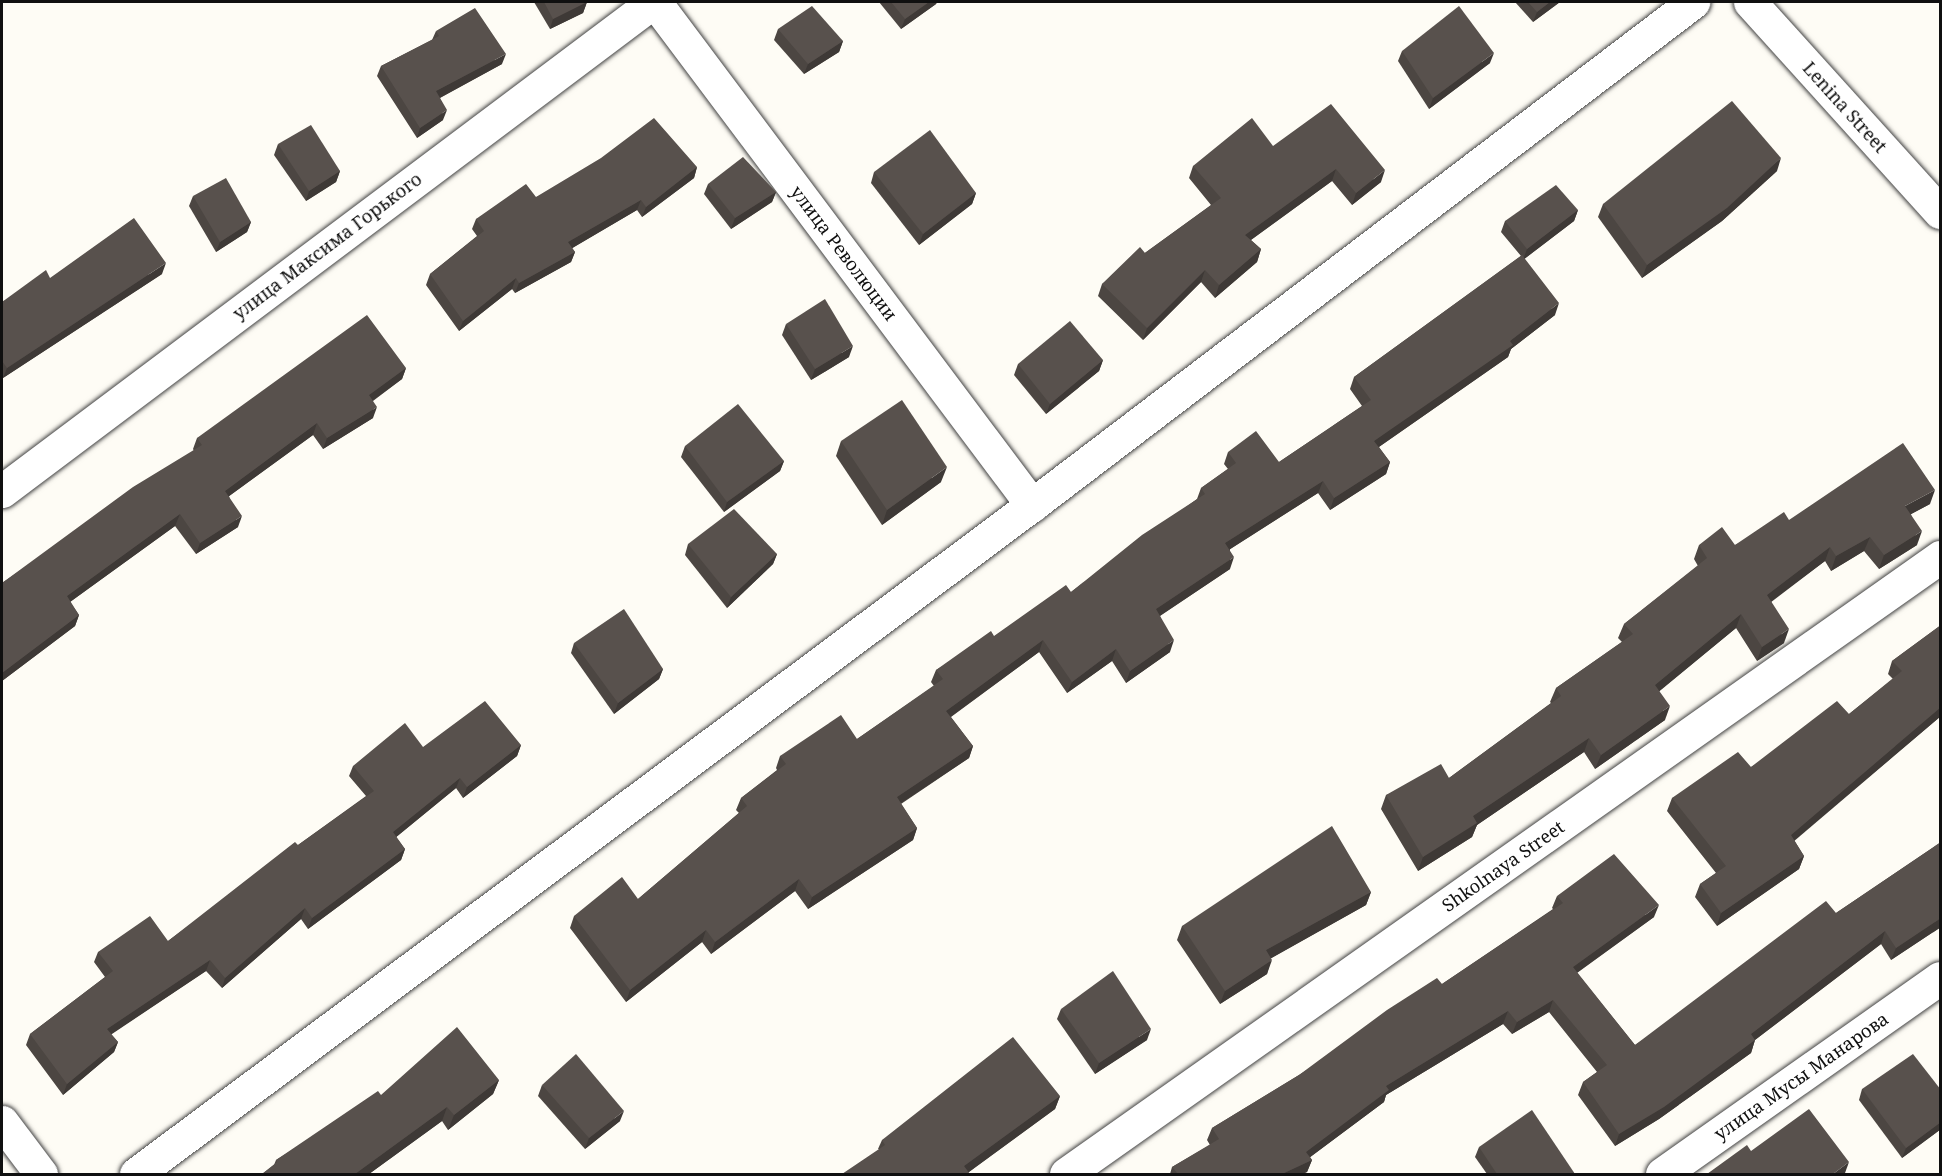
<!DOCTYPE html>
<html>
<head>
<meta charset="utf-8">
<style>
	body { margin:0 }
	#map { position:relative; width:1942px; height:1176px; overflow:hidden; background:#fefcf5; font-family:"Noto Serif",serif }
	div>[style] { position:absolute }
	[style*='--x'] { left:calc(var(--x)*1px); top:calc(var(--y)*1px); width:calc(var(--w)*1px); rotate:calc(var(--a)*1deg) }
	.roads { filter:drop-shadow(0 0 2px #434343) drop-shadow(0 0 2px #434343) }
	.minor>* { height:33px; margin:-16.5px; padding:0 16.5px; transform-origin:16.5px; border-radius:16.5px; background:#fff }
	.tertiary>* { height:33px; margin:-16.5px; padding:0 16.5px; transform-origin:16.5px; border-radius:16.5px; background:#fff }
	.wall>* { inset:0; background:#4c4642 }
	.shaded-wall>* { inset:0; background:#3e3936 }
	.building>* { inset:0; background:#58514d }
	span { translate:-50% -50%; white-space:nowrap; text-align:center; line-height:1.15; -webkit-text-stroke:6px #fff; paint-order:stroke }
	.street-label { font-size:18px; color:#101010 }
	.frame { position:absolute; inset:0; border:3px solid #101010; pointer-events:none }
</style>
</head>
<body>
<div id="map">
	<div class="roads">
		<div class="minor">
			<div style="--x:2;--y:491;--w:814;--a:-36.91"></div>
			<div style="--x:2;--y:1122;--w:65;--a:53.1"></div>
			<div style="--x:1066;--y:1174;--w:1070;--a:-35.22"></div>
			<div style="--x:1662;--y:1174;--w:340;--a:-35.2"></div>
		</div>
		<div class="tertiary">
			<div style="--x:655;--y:2;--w:629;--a:53.15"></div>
			<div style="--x:1750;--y:2;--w:283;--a:47.9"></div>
			<div style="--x:136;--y:1174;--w:1118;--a:-36.75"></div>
			<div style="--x:1032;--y:505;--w:831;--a:-37.27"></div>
		</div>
	</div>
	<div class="wall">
		<div style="clip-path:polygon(534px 2px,587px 2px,583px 13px,550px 29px)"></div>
		<div style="clip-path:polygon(879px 2px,937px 2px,936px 4px,901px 29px)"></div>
		<div style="clip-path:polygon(1515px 2px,1560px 2px,1533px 22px)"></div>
		<div style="clip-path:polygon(778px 29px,843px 41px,839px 52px,804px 74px,774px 40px)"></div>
		<div style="clip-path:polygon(436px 31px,502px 64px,440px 98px,443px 120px,417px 138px,377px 76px,381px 66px,432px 40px)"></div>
		<div style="clip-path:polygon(1402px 51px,1490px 63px,1429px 109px,1398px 61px)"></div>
		<div style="clip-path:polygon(278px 144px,340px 171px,336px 182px,306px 201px,274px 155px)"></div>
		<div style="clip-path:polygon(1273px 146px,1381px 182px,1352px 205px,1332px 181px,1251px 240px,1261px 249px,1257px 262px,1215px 298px,1201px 282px,1143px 340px,1098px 296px,1102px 284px,1211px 205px,1189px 178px,1193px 166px)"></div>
		<div style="clip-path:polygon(697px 167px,694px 178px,642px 217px,637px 210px,572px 248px,575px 252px,571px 262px,515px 293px,512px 289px,459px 331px,426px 285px,430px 274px,477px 236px,472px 229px,476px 219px,536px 197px)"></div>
		<div style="clip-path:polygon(1777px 171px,1722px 221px,1642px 278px,1598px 217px,1603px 204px)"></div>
		<div style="clip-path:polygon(874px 172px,976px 193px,972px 204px,919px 245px,871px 183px)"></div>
		<div style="clip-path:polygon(708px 184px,776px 192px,772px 202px,731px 229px,704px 194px)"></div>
		<div style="clip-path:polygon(193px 196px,251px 222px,247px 232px,216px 252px,189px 206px)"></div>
		<div style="clip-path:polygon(1578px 210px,1574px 221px,1524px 259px,1555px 315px,1511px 349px,1508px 357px,1379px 447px,1390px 462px,1386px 474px,1330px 510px,1318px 493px,1230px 549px,1230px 569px,1160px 616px,1170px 652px,1126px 683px,1112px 661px,1067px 693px,1039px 652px,951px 717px,973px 746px,969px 758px,901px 804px,917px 828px,913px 840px,808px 909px,795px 891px,711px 954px,702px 942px,626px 1002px,570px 928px,574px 916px,638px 899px,739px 813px,736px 810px,741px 798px,777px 770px,776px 768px,780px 756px,857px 739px,934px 686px,931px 682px,936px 670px,1071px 592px,1197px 499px,1201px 488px,1228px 469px,1224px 464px,1228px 452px,1279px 462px,1362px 406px,1350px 389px,1354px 377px,1521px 256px,1501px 232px,1505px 221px)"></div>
		<div style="clip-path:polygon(162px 274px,3px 378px,2px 376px,2px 302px,50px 278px)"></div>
		<div style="clip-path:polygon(786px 324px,849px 357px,811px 380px,782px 335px)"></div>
		<div style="clip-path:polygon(1103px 360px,1099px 371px,1046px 414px,1014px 375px,1018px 364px)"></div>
		<div style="clip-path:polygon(406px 368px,402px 379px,373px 401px,373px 418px,323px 449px,313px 435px,229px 496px,238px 527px,196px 554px,175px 526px,70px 602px,79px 615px,75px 626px,2px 681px,2px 583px,194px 451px,193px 449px,197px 438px)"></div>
		<div style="clip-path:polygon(841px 441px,941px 482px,882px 525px,836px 456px)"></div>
		<div style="clip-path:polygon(685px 446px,784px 461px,780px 471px,724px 512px,681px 457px)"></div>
		<div style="clip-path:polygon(1930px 504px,1911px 514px,1917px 545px,1879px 569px,1864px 551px,1831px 571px,1825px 561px,1771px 601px,1784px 643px,1757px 661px,1736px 628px,1659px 691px,1665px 720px,1595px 769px,1584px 752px,1477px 825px,1472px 837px,1418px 871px,1381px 809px,1386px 795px,1449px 778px,1551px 703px,1550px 702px,1556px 688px,1622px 642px,1618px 638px,1624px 624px,1698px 566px,1694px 559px,1699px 545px,1735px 545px,1789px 520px)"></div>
		<div style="clip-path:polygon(688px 544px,777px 554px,773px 564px,727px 608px,685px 555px)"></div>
		<div style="clip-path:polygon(1941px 625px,1941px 716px,1794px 840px,1804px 856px,1799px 869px,1717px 926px,1695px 897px,1700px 884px,1716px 873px,1667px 811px,1672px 798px,1751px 767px,1849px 714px,1893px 679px,1888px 674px,1892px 661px)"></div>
		<div style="clip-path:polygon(574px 643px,663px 669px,659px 679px,614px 714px,571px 653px)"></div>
		<div style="clip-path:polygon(521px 745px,517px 756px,463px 798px,456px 788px,396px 837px,405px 849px,401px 860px,308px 929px,301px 919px,222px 988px,206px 971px,111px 1034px,118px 1042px,114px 1052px,63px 1095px,26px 1045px,30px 1034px,105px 977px,94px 962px,98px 952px,168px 941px,298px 845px,366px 796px,349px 776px,353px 766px)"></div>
		<div style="clip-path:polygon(1941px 842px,1941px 927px,1891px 960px,1881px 944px,1755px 1040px,1751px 1053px,1659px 1119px,1615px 1146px,1578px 1095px,1583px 1082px,1597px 1072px,1549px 1012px,1512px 1034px,1503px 1024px,1386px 1095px,1384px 1102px,1310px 1157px,1312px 1160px,1307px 1172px,1302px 1174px,1170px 1174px,1172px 1167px,1210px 1145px,1207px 1140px,1212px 1128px,1299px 1075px,1442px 984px,1553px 909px,1552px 908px,1557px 896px,1654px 917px,1577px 973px,1635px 1045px,1836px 913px)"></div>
		<div style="clip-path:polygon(1371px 892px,1366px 905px,1271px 958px,1267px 974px,1220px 1004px,1177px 940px,1182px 926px)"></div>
		<div style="clip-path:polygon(1061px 1009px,1147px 1040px,1095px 1074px,1057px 1019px)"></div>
		<div style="clip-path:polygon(499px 1080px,493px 1094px,448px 1130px,442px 1121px,369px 1174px,262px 1174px,274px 1165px,276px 1160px,381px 1095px)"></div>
		<div style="clip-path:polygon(542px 1085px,620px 1121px,585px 1149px,538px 1096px)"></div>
		<div style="clip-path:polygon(1862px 1089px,1941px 1090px,1941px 1129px,1902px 1158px,1859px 1100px)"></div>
		<div style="clip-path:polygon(1060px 1096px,1055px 1109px,969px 1172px,878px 1149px,882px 1140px)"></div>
		<div style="clip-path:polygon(1479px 1147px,1575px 1174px,1487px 1174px,1475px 1157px)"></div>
	</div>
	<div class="shaded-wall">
		<div style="clip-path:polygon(587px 2px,583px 13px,550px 29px,553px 19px)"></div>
		<div style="clip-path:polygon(929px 2px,937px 2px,936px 4px,901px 29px,905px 19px)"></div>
		<div style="clip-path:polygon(1550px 2px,1560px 2px,1533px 22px,1537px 12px)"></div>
		<div style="clip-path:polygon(843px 41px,839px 52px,804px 74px,808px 64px)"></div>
		<div style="clip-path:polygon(1494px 53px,1490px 63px,1429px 109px,1433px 98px)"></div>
		<div style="clip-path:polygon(506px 54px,502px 64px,432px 102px,436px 91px)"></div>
		<div style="clip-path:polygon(447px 110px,443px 120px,417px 138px,420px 128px)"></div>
		<div style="clip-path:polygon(1781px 158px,1777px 171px,1722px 221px,1642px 278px,1647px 265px)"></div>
		<div style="clip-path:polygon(697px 167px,694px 178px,642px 217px,646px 207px)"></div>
		<div style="clip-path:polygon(1336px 169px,1332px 181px,1241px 247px,1245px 235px)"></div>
		<div style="clip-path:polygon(1385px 170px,1381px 182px,1352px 205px,1356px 193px)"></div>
		<div style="clip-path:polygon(340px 171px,336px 182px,306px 201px,309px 191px)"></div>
		<div style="clip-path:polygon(776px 192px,772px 202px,731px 229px,735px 218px)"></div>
		<div style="clip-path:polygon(976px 193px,972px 204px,919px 245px,923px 234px)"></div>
		<div style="clip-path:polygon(641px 200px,637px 210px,564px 253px,568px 242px)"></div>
		<div style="clip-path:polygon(1578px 210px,1574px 221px,1523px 260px,1527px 249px)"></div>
		<div style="clip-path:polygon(251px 222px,247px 232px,216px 252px,220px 242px)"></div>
		<div style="clip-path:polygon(1261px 249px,1257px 262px,1215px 298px,1219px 285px)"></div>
		<div style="clip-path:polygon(575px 252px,571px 262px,515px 293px,519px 283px)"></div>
		<div style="clip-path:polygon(166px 263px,162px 274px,3px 378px,7px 368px)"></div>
		<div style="clip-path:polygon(1205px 270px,1201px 282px,1143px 340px,1147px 328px)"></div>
		<div style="clip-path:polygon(516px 278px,512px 289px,459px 331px,463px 321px)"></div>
		<div style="clip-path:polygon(1559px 303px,1555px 315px,1511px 349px,1508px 357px,1370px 453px,1374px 441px,1510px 341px)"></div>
		<div style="clip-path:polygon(853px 346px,849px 357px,811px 380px,815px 369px)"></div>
		<div style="clip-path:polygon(1103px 360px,1099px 371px,1046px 414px,1050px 404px)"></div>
		<div style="clip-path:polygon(406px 368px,402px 379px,365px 406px,369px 395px)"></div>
		<div style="clip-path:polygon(377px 407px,373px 418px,323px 449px,327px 438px)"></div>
		<div style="clip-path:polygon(317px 423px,313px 435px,221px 502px,225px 491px)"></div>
		<div style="clip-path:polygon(784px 461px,780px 471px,724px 512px,727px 502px)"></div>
		<div style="clip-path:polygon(1390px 462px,1386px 474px,1330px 510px,1334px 498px)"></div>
		<div style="clip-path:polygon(947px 467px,941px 482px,882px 525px,887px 510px)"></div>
		<div style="clip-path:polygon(1323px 481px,1318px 493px,1221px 555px,1225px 543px)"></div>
		<div style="clip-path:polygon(1935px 490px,1930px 504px,1900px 520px,1905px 506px)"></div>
		<div style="clip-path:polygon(180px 514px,175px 526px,63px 607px,67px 596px)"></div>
		<div style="clip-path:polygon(242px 516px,238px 527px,196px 554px,200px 543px)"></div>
		<div style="clip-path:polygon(1922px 531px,1917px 545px,1879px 569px,1884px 555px)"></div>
		<div style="clip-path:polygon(1870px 537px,1864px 551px,1831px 571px,1836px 556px)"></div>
		<div style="clip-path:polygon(1830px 547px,1825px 561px,1762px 609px,1767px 595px)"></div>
		<div style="clip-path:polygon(777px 554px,773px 564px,727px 608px,731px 597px)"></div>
		<div style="clip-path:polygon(1234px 557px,1230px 569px,1152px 621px,1156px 609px)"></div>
		<div style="clip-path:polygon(1741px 614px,1736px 628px,1650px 699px,1655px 685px)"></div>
		<div style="clip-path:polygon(79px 615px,75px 626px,2px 681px,2px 673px)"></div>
		<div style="clip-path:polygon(1789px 629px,1784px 643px,1757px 661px,1762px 647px)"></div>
		<div style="clip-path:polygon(1043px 640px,1039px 652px,942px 723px,946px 711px)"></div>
		<div style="clip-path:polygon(1174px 640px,1170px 652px,1126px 683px,1130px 671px)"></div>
		<div style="clip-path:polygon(1116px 649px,1112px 661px,1067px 693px,1072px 682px)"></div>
		<div style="clip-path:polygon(663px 669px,659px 679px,614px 714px,618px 703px)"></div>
		<div style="clip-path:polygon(1670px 706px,1665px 720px,1595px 769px,1601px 755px)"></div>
		<div style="clip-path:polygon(1941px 707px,1941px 716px,1786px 848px,1791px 835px)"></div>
		<div style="clip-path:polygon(1589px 738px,1584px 752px,1477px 825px,1472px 837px,1418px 871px,1423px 857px,1473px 816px)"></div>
		<div style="clip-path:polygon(521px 745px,517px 756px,463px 798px,467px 787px)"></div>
		<div style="clip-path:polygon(973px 746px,969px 758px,892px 809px,897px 797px)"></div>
		<div style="clip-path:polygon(460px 778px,456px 788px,389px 843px,393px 832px)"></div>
		<div style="clip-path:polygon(917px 828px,913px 840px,808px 909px,812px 897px)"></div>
		<div style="clip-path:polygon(405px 849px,401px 860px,308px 929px,312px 918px)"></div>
		<div style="clip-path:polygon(1804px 856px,1799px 869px,1717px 926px,1721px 913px)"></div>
		<div style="clip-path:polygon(799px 879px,795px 891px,711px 954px,715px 942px)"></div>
		<div style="clip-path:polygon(1371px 892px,1366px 905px,1261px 964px,1266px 950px)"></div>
		<div style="clip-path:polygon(1659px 905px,1654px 917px,1568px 979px,1573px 967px)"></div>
		<div style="clip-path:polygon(305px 908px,301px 919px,222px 988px,225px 978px)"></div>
		<div style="clip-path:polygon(1941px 918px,1941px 927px,1891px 960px,1896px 948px)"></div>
		<div style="clip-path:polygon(706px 930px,702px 942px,626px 1002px,630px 990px)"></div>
		<div style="clip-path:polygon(1885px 931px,1881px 944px,1747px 1046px,1751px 1034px)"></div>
		<div style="clip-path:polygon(210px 960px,206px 971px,103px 1040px,107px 1029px)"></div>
		<div style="clip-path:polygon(1272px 960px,1267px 974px,1220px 1004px,1225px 991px)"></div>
		<div style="clip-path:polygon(1553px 1000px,1549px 1012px,1512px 1034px,1517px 1022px)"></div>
		<div style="clip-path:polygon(1508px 1011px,1503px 1024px,1386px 1095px,1384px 1102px,1301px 1164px,1306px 1152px,1386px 1086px)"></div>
		<div style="clip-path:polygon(1151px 1029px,1147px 1040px,1095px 1074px,1099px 1063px)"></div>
		<div style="clip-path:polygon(1755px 1040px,1751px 1053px,1659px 1119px,1615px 1146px,1619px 1134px)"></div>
		<div style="clip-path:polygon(118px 1042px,114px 1052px,63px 1095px,67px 1084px)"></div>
		<div style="clip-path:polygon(499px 1080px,493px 1094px,448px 1130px,454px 1115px)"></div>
		<div style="clip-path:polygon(1060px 1096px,1055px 1109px,966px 1174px,964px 1166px)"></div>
		<div style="clip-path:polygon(447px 1107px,442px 1121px,369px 1174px,355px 1174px)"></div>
		<div style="clip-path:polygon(624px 1111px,620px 1121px,585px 1149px,589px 1138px)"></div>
		<div style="clip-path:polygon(1941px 1122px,1941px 1129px,1902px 1158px,1906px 1148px)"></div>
		<div style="clip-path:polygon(1312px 1160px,1307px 1172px,1302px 1174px,1282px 1174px)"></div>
		<div style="clip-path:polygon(1849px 1162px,1845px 1173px,1843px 1174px,1833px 1174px)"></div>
	</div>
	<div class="building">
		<div style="clip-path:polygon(544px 2px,587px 2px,553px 19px)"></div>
		<div style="clip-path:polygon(891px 2px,929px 2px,905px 19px)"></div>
		<div style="clip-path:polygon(1528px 2px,1550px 2px,1537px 12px)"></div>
		<div style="clip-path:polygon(812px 6px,843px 41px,808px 64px,778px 29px)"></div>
		<div style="clip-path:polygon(1459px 6px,1494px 53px,1433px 98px,1402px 51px)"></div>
		<div style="clip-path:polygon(475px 8px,506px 54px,436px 91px,447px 110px,420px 128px,381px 66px,439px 36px,436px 31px)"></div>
		<div style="clip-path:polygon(1732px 101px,1781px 158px,1727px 208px,1647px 265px,1603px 204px)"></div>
		<div style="clip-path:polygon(1331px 104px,1385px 170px,1356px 193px,1336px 169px,1245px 235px,1261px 249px,1219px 285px,1205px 270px,1147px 328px,1102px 284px,1140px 247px,1145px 253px,1221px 198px,1193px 166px,1252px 118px,1273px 146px)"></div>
		<div style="clip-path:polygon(654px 118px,697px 167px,646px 207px,641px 200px,568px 242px,575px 252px,519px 283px,516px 278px,463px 321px,430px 274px,484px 231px,476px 219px,526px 184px,536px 197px,601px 158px)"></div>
		<div style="clip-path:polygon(311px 125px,340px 171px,309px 191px,278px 144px)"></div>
		<div style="clip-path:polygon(930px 130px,976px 193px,923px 234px,874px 172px)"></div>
		<div style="clip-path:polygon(743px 157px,776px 192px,735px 218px,708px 184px)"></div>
		<div style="clip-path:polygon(226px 178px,251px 222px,220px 242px,193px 196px)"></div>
		<div style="clip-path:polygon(1556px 185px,1578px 210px,1527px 249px,1505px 221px)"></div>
		<div style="clip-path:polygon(134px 218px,166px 263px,7px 368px,2px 361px,2px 302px,46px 270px,50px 278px)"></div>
		<div style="clip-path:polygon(1522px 255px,1559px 303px,1510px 341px,1513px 345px,1374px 441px,1390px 462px,1334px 498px,1323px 481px,1225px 543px,1234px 557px,1156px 609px,1174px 640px,1130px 671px,1116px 649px,1072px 682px,1043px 640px,946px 711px,973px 746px,897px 797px,917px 828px,812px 897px,799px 879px,715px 942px,706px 930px,630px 990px,574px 916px,622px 877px,638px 899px,747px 806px,741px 798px,786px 764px,780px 756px,841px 715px,857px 739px,943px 679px,936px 670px,991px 631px,994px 636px,1066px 585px,1071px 592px,1142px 535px,1205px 494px,1201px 488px,1236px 463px,1228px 452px,1256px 431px,1279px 462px,1371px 400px,1354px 377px)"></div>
		<div style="clip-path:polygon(825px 299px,853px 346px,815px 369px,786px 324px)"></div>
		<div style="clip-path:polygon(367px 315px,406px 368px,369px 395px,377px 407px,327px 438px,317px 423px,225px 491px,242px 516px,200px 543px,180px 514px,67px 596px,79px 615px,2px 673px,2px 583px,133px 487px,202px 445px,197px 438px)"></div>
		<div style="clip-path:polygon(1070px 321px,1103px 360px,1050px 404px,1018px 364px)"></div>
		<div style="clip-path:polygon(902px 400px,947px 467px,887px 510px,841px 441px)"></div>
		<div style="clip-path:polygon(738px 404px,784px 461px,727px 502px,685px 446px)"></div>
		<div style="clip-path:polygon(1903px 443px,1935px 490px,1905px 506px,1922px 531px,1884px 555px,1870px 537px,1836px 556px,1830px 547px,1767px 595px,1789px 629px,1762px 647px,1741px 614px,1655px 685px,1670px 706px,1601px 755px,1589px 738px,1473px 816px,1477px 823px,1423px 857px,1386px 795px,1441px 764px,1449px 778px,1561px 696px,1556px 688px,1633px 634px,1624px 624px,1707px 558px,1699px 545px,1722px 527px,1735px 545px,1784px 512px,1789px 520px)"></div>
		<div style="clip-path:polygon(734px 509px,777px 554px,731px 597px,688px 544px)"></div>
		<div style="clip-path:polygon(624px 609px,663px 669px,618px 703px,574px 643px)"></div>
		<div style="clip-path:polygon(1941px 625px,1941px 707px,1791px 835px,1804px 856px,1721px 913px,1700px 884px,1726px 866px,1672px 798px,1738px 752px,1751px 767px,1837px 701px,1849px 714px,1902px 671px,1892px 661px)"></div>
		<div style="clip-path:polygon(485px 701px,521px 745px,467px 787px,460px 778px,393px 832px,405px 849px,312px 918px,305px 908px,225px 978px,210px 960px,107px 1029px,118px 1042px,67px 1084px,30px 1034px,113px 971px,98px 952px,150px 916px,168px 941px,295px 842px,298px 845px,374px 791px,353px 766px,405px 723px,423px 747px)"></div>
		<div style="clip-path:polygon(1332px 826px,1371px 892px,1266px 950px,1272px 960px,1225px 991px,1182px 926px)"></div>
		<div style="clip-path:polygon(1941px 842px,1941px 918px,1896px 948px,1885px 931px,1751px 1034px,1755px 1040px,1664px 1107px,1619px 1134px,1583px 1082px,1607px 1065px,1553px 1000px,1517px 1022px,1508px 1011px,1386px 1086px,1389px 1090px,1306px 1152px,1312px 1160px,1282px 1174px,1178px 1174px,1172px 1167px,1219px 1139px,1212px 1128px,1299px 1075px,1387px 1010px,1437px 978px,1442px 984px,1563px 903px,1557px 896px,1614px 854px,1659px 905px,1573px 967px,1635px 1045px,1826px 901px,1836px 913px)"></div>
		<div style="clip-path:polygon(1113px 971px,1151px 1029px,1099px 1063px,1061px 1009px)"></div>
		<div style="clip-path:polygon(457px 1027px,499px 1080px,454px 1115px,447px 1107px,355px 1174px,262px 1174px,277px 1162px,276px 1160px,378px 1091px,381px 1095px)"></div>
		<div style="clip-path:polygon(1013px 1037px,1060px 1096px,964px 1166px,970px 1174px,842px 1174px,885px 1145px,882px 1140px)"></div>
		<div style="clip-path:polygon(576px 1054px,624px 1111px,589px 1138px,542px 1085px)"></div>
		<div style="clip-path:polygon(1913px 1054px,1941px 1090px,1941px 1122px,1906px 1148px,1862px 1089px)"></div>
		<div style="clip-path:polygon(1809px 1109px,1849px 1162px,1833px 1174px,1707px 1174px,1747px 1145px,1751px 1151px)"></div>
		<div style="clip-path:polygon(1532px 1110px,1575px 1174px,1497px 1174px,1479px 1147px)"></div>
	</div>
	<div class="street-label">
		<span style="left:1845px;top:107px;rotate:48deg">Lenina Street</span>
		<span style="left:327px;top:246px;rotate:-37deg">улица Максима Горького</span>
		<span style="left:844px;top:253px;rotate:53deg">улица Революции</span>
		<span style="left:1503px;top:866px;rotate:-35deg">Shkolnaya Street</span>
		<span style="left:1801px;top:1076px;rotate:-35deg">улица Мусы Манарова</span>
	</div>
	<div class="frame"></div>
</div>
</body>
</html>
